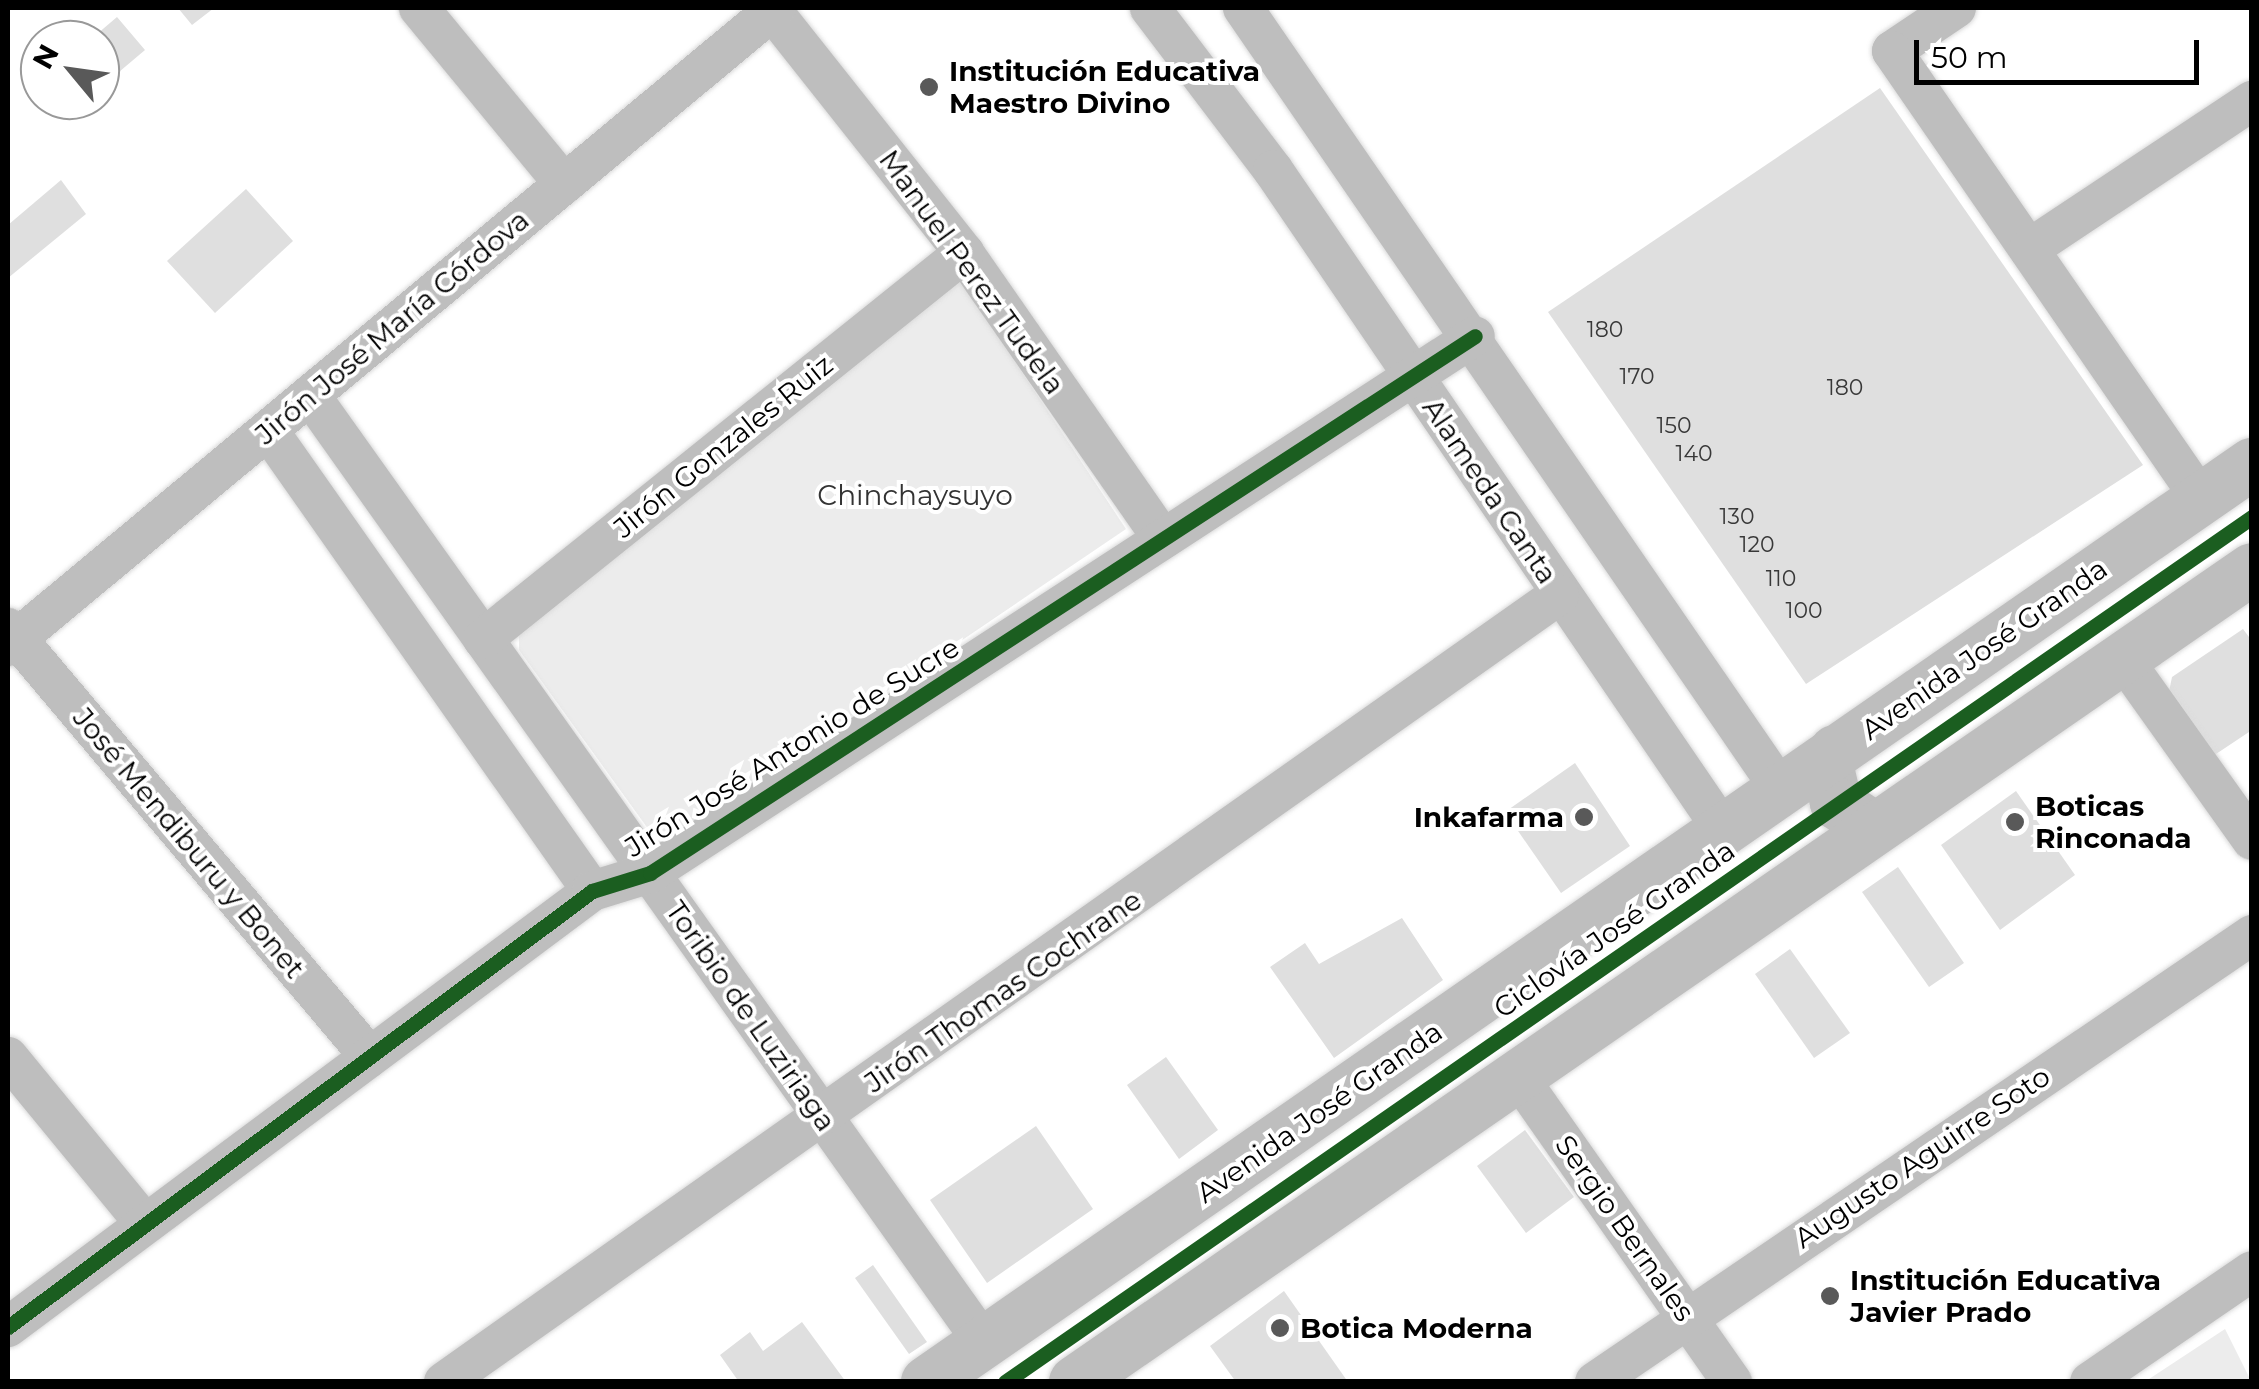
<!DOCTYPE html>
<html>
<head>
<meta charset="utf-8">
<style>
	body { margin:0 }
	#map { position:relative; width:2259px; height:1389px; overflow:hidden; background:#fff; font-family:Montserrat,sans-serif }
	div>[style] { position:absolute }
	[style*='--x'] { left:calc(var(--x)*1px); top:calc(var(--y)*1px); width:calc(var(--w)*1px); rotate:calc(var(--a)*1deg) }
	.green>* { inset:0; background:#ececec }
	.building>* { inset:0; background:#dfdfdf }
	.roads { filter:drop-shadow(0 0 2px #dbdbdb) drop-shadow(0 0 2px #dbdbdb) }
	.minor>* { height:40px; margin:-20px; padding:0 20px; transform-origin:20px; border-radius:20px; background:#bebebe }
	.major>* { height:52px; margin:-26px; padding:0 26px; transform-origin:26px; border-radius:26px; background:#bebebe }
	.cycleway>* { height:15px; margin:-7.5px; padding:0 7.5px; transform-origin:7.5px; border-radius:7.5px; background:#1b5e20 }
	.dots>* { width:28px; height:28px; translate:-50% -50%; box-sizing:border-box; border:5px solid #fff; border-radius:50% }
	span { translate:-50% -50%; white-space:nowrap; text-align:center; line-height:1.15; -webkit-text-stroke:8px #fff; paint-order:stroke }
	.number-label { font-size:22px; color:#383838 }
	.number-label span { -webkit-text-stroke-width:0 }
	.poi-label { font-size:28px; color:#000; font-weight:700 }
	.left { translate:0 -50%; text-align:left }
	.right { translate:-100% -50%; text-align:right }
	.street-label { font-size:28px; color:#000 }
	.park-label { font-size:28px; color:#333 }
	.frame { position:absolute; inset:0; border:10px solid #000; pointer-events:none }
	.north { position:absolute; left:20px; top:20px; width:100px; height:100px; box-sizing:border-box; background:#fff; border:2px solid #999; border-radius:50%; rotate:299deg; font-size:28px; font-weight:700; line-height:40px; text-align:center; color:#000 }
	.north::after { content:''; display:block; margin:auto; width:35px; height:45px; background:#595959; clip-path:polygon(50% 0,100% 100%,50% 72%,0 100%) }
	.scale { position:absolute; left:1914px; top:40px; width:285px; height:45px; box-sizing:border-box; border:5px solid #000; border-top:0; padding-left:12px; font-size:30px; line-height:35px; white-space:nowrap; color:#000; -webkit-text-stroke:8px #fff; paint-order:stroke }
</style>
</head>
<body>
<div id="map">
	<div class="green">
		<div style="clip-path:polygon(958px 276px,1126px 529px,666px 841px,654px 837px,519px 650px,519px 634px)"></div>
		<div style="clip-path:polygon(2225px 1329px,2251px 1381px,2146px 1381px)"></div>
	</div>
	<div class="building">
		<div style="clip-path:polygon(178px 8px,214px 8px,192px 25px)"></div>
		<div style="clip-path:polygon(117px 17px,145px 50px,100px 88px,100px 40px,90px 40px)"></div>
		<div style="clip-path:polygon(1880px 88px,2143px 465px,1806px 684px,1548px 312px)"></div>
		<div style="clip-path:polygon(61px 180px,86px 214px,8px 278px,8px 225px)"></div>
		<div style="clip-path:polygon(246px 189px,293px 241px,215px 313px,167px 261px)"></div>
		<div style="clip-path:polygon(2243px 629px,2252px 641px,2252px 730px,2207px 760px,2167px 702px,2172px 677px)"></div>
		<div style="clip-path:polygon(1575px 763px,1630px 846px,1561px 893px,1505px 812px)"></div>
		<div style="clip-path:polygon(2016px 791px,2075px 875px,2000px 930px,1941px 845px)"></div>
		<div style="clip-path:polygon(1898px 867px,1964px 963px,1929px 987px,1862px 892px)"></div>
		<div style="clip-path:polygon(1402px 918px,1443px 980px,1334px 1058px,1270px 967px,1305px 943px,1319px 964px)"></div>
		<div style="clip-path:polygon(1790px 949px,1850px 1033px,1814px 1058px,1755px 974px)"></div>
		<div style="clip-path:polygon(1166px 1057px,1218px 1130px,1179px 1159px,1127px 1085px)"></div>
		<div style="clip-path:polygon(1036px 1126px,1093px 1209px,987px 1283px,930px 1200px)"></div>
		<div style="clip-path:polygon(1525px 1130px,1574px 1197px,1526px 1233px,1477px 1166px)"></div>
		<div style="clip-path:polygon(873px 1265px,927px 1342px,909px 1354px,855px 1278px)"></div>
		<div style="clip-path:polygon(1284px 1291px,1348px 1382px,1236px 1382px,1210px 1346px)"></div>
		<div style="clip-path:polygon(802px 1322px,846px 1382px,739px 1382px,720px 1355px,750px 1332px,763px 1351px)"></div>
	</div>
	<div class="roads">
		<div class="minor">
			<div style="--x:419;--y:8;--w:228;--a:50.5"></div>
			<div style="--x:770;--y:8;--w:313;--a:51.6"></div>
			<div style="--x:964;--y:253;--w:348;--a:55.2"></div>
			<div style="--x:1150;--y:8;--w:203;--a:52.8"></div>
			<div style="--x:1273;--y:170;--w:799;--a:55.71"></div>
			<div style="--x:1243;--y:8;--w:949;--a:55.47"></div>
			<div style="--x:1956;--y:8;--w:77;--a:146.1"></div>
			<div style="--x:1892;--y:51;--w:544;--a:55.4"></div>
			<div style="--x:2029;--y:249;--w:268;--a:-33.6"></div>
			<div style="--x:310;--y:395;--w:1163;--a:54.59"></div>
			<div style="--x:268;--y:430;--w:563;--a:54.9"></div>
			<div style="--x:8;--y:628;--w:561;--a:49.84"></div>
			<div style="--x:483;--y:639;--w:617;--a:-38.75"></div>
			<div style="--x:8;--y:646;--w:998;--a:-39.72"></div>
			<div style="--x:2123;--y:659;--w:222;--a:54.5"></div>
			<div style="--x:8;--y:1057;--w:216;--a:50.6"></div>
			<div style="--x:1517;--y:1075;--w:375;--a:55"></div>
			<div style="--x:8;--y:1327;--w:729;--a:-36.74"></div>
			<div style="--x:592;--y:891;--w:61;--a:-17.2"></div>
			<div style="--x:650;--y:873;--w:984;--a:-33.06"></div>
			<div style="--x:444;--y:1382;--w:1365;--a:-35.22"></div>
			<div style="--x:1595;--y:1382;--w:795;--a:-34.23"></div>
			<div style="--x:2090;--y:1382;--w:196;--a:-34.4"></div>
		</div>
		<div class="major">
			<div style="--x:1835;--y:751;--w:18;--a:112"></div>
			<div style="--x:1828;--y:768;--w:36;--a:77"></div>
			<div style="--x:1836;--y:803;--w:46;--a:32.7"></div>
			<div style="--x:927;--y:1382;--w:1612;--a:-34.72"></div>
			<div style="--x:1075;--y:1382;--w:1430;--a:-34.63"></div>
		</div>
	</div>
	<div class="cycleway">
		<div style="--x:8;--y:1327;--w:729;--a:-36.74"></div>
		<div style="--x:592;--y:891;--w:61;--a:-17.2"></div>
		<div style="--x:650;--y:873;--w:984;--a:-33.06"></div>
		<div style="--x:1005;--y:1382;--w:1518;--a:-34.75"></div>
	</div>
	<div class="dots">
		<div style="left:929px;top:87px;background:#595959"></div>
		<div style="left:1584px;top:817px;background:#595959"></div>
		<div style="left:2015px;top:822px;background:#595959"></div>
		<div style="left:1830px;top:1296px;background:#595959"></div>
		<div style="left:1280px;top:1328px;background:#595959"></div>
	</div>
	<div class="number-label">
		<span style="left:1605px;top:330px">180</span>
		<span style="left:1637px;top:377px">170</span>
		<span style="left:1845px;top:388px">180</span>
		<span style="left:1674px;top:426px">150</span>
		<span style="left:1694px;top:454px">140</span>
		<span style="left:1737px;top:517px">130</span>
		<span style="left:1757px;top:545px">120</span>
		<span style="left:1781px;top:579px">110</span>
		<span style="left:1804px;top:611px">100</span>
	</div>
	<div class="poi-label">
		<span class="left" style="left:949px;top:87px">Institución Educativa<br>Maestro Divino</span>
		<span class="left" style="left:2035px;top:822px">Boticas<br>Rinconada</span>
		<span class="right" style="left:1564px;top:817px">Inkafarma</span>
		<span class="left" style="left:1850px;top:1296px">Institución Educativa<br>Javier Prado</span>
		<span class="left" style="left:1300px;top:1328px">Botica Moderna</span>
	</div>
	<div class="street-label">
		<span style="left:972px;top:272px;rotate:54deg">Manuel Perez Tudela</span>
		<span style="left:392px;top:327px;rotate:-40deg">Jirón José María Córdova</span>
		<span style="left:723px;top:446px;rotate:-39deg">Jirón Gonzales Ruiz</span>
		<span style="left:1490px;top:491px;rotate:56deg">Alameda Canta</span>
		<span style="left:1984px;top:649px;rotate:-35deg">Avenida José Granda</span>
		<span style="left:792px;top:747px;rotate:-32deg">Jirón José Antonio de Sucre</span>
		<span style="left:189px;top:843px;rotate:50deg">José Mendiburu y Bonet</span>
		<span style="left:1614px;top:929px;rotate:-35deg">Ciclovía José Granda</span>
		<span style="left:1003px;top:991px;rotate:-35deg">Jirón Thomas Cochrane</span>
		<span style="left:751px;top:1016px;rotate:55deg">Toribio de Luziriaga</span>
		<span style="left:1319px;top:1112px;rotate:-35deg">Avenida José Granda</span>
		<span style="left:1922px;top:1157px;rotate:-34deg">Augusto Aguirre Soto</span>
		<span style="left:1625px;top:1228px;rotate:55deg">Sergio Bernales</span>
	</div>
	<div class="park-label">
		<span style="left:915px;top:495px">Chinchaysuyo</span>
	</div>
	<div class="frame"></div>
	<div class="north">N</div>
	<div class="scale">50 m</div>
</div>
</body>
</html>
